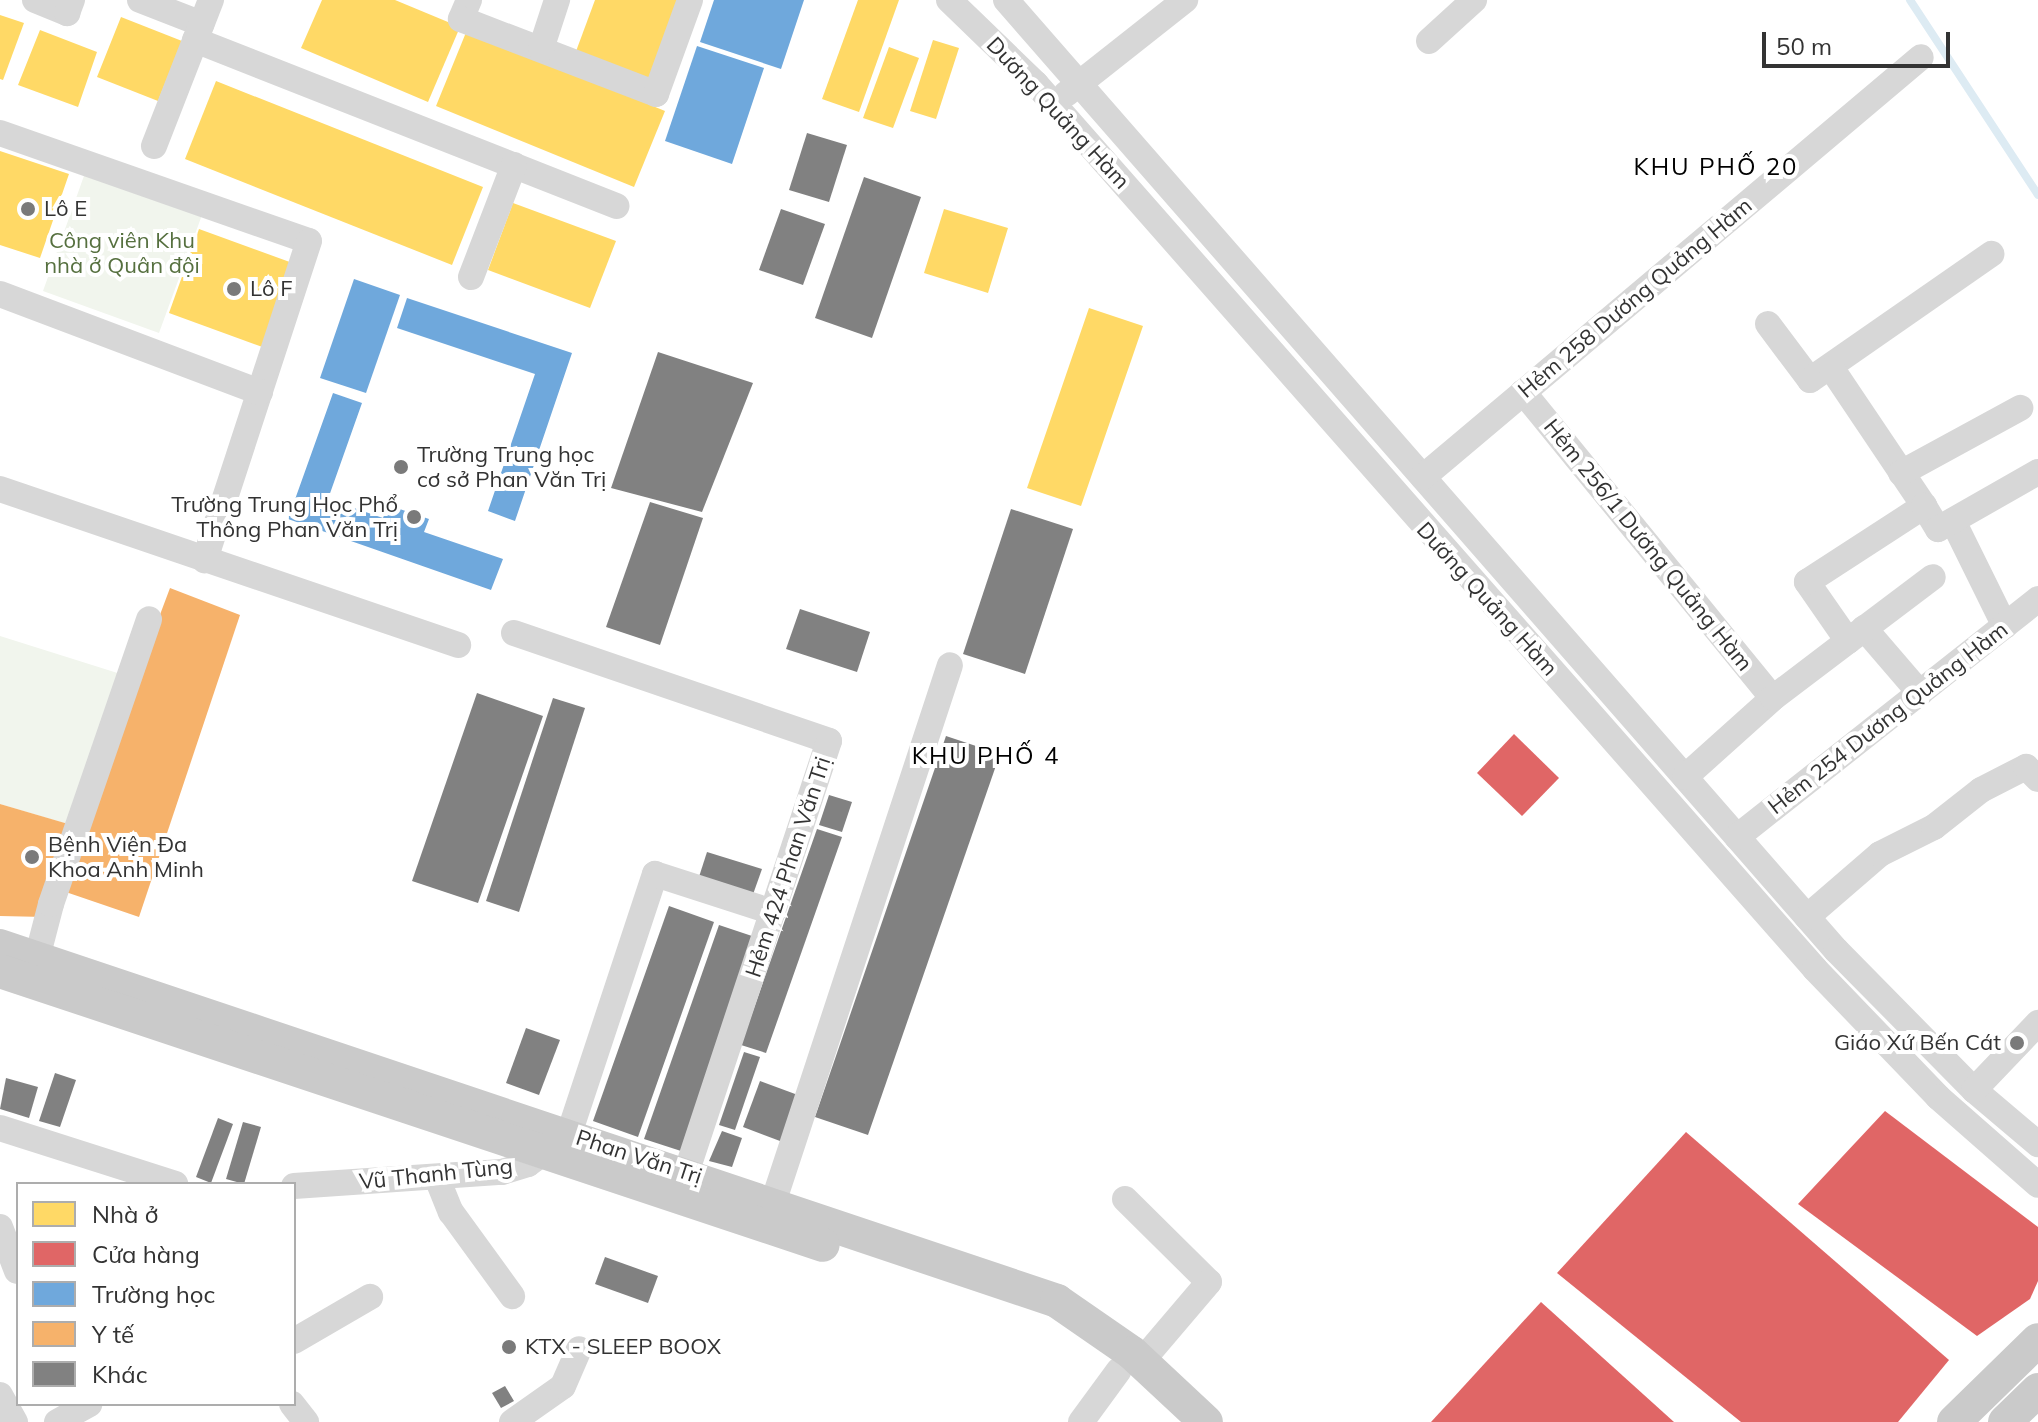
<!DOCTYPE html>
<html>
<head>
<meta charset="utf-8">
<style>
	body { margin:0 }
	#map { position:relative; width:2038px; height:1422px; overflow:hidden; background:#fff; font-family:Mulish,sans-serif }
	div>[style] { position:absolute }
	[style*='--x'] { left:calc(var(--x)*1px); top:calc(var(--y)*1px); width:calc(var(--w)*1px); rotate:calc(var(--a)*1deg) }
	.green>* { inset:0; background:#f1f5ed }
	.homes>* { inset:0; background:#ffd966 }
	.shops>* { inset:0; background:#e06666 }
	.schools>* { inset:0; background:#6fa8dc }
	.health>* { inset:0; background:#f6b26b }
	.stream>* { height:8px; margin:-4px; padding:0 4px; transform-origin:4px; border-radius:4px; background:#ddebf3 }
	.building>* { inset:0; background:#818181 }
	.minor>* { height:26px; margin:-13px; padding:0 13px; transform-origin:13px; border-radius:13px; background:#d7d7d7 }
	.major>* { height:34px; margin:-17px; padding:0 17px; transform-origin:17px; border-radius:17px; background:#cacaca }
	.dots>* { width:22px; height:22px; translate:-50% -50%; box-sizing:border-box; border:4px solid #fff; border-radius:50% }
	span { translate:-50% -50%; white-space:nowrap; text-align:center; line-height:1.15; -webkit-text-stroke:8px #fff; paint-order:stroke }
	.street-label { font-size:22px; color:#333 }
	.poi-label { font-size:22px; color:#333 }
	.left { translate:0 -50%; text-align:left }
	.right { translate:-100% -50%; text-align:right }
	.park-label { font-size:22px; color:#56703f }
	.neighbourhood-label { font-size:24px; color:#000; letter-spacing:2px }
	.legend { position:absolute; left:16px; top:1182px; width:280px; height:224px; box-sizing:border-box; background:#fff; border:2px solid #adadad; margin:0; padding:10px 14px; list-style:none; font-size:24px; color:#333 }
	.legend li { display:flex; align-items:center; gap:16px; height:40px }
	.legend b { width:40px; border:2px solid #adadad }
	.scale { position:absolute; left:1762px; top:32px; width:188px; height:36px; box-sizing:border-box; border:4px solid #333; border-top:0; padding-left:10px; font-size:24px; line-height:28px; white-space:nowrap; color:#333; -webkit-text-stroke:6px #fff; paint-order:stroke }
</style>
</head>
<body>
<div id="map">
	<div class="green">
		<div style="clip-path:polygon(85px 173px,202px 215px,159px 333px,43px 291px)"></div>
		<div style="clip-path:polygon(0 636px,127px 676px,74px 826px,0 804px)"></div>
	</div>
	<div class="homes">
		<div style="clip-path:polygon(322px 0,395px 0,460px 27px,428px 102px,301px 48px)"></div>
		<div style="clip-path:polygon(595px 0,680px 0,650px 82px,575px 54px)"></div>
		<div style="clip-path:polygon(858px 0,899px 0,859px 112px,822px 99px)"></div>
		<div style="clip-path:polygon(0 15px,24px 23px,3px 80px,0 79px)"></div>
		<div style="clip-path:polygon(121px 17px,182px 41px,158px 101px,97px 77px)"></div>
		<div style="clip-path:polygon(40px 30px,97px 52px,78px 107px,18px 85px)"></div>
		<div style="clip-path:polygon(467px 30px,665px 111px,634px 187px,436px 106px)"></div>
		<div style="clip-path:polygon(933px 40px,959px 48px,936px 119px,910px 111px)"></div>
		<div style="clip-path:polygon(889px 47px,919px 58px,893px 128px,863px 118px)"></div>
		<div style="clip-path:polygon(216px 81px,483px 187px,452px 265px,185px 159px)"></div>
		<div style="clip-path:polygon(0 151px,69px 174px,40px 258px,0 245px)"></div>
		<div style="clip-path:polygon(513px 203px,616px 241px,590px 308px,488px 270px)"></div>
		<div style="clip-path:polygon(944px 209px,1008px 228px,988px 293px,924px 273px)"></div>
		<div style="clip-path:polygon(199px 229px,298px 265px,268px 349px,169px 313px)"></div>
		<div style="clip-path:polygon(1089px 308px,1143px 326px,1081px 506px,1027px 488px)"></div>
	</div>
	<div class="shops">
		<div style="clip-path:polygon(1514px 734px,1559px 778px,1522px 816px,1477px 773px)"></div>
		<div style="clip-path:polygon(1885px 1111px,2038px 1227px,2038px 1281px,2030px 1299px,1977px 1336px,1798px 1204px)"></div>
		<div style="clip-path:polygon(1686px 1132px,1949px 1360px,1898px 1422px,1741px 1422px,1557px 1273px)"></div>
		<div style="clip-path:polygon(1541px 1302px,1674px 1422px,1431px 1422px)"></div>
	</div>
	<div class="schools">
		<div style="clip-path:polygon(714px 0,804px 0,781px 69px,700px 42px)"></div>
		<div style="clip-path:polygon(697px 46px,764px 68px,732px 164px,665px 141px)"></div>
		<div style="clip-path:polygon(354px 279px,400px 295px,366px 393px,320px 378px)"></div>
		<div style="clip-path:polygon(407px 298px,572px 353px,515px 521px,488px 511px,535px 374px,397px 328px)"></div>
		<div style="clip-path:polygon(333px 393px,362px 403px,328px 499px,383px 518px,388px 505px,429px 519px,424px 532px,503px 559px,491px 590px,288px 519px)"></div>
	</div>
	<div class="health">
		<div style="clip-path:polygon(170px 588px,240px 615px,139px 917px,57px 889px)"></div>
		<div style="clip-path:polygon(0 804px,75px 826px,45px 917px,0 916px)"></div>
	</div>
	<div class="stream">
		<div style="--x:1910;--y:0;--w:233;--a:56.7"></div>
	</div>
	<div class="building">
		<div style="clip-path:polygon(807px 133px,847px 145px,829px 202px,789px 190px)"></div>
		<div style="clip-path:polygon(864px 177px,921px 197px,872px 338px,815px 318px)"></div>
		<div style="clip-path:polygon(781px 209px,825px 224px,803px 285px,759px 270px)"></div>
		<div style="clip-path:polygon(658px 352px,753px 383px,702px 512px,611px 488px)"></div>
		<div style="clip-path:polygon(650px 502px,703px 518px,660px 645px,606px 627px)"></div>
		<div style="clip-path:polygon(1011px 509px,1073px 529px,1025px 674px,963px 654px)"></div>
		<div style="clip-path:polygon(800px 609px,870px 632px,857px 672px,786px 649px)"></div>
		<div style="clip-path:polygon(477px 693px,543px 716px,478px 903px,412px 881px)"></div>
		<div style="clip-path:polygon(553px 698px,585px 708px,519px 912px,486px 901px)"></div>
		<div style="clip-path:polygon(946px 736px,1000px 754px,868px 1135px,815px 1117px)"></div>
		<div style="clip-path:polygon(829px 795px,852px 802px,842px 832px,819px 825px)"></div>
		<div style="clip-path:polygon(817px 829px,842px 837px,766px 1053px,741px 1045px)"></div>
		<div style="clip-path:polygon(707px 852px,762px 869px,751px 900px,697px 883px)"></div>
		<div style="clip-path:polygon(669px 906px,714px 922px,638px 1137px,593px 1121px)"></div>
		<div style="clip-path:polygon(719px 925px,755px 937px,681px 1151px,644px 1139px)"></div>
		<div style="clip-path:polygon(526px 1028px,560px 1040px,539px 1095px,506px 1083px)"></div>
		<div style="clip-path:polygon(744px 1052px,760px 1057px,735px 1130px,719px 1125px)"></div>
		<div style="clip-path:polygon(55px 1073px,76px 1080px,60px 1127px,39px 1121px)"></div>
		<div style="clip-path:polygon(6px 1078px,38px 1087px,29px 1118px,0 1109px)"></div>
		<div style="clip-path:polygon(760px 1081px,806px 1098px,788px 1144px,743px 1127px)"></div>
		<div style="clip-path:polygon(218px 1118px,233px 1124px,211px 1183px,196px 1177px)"></div>
		<div style="clip-path:polygon(243px 1122px,261px 1127px,244px 1184px,226px 1179px)"></div>
		<div style="clip-path:polygon(722px 1131px,742px 1138px,732px 1167px,709px 1161px)"></div>
		<div style="clip-path:polygon(605px 1257px,658px 1276px,648px 1303px,595px 1284px)"></div>
		<div style="clip-path:polygon(505px 1386px,514px 1401px,501px 1408px,492px 1393px)"></div>
	</div>
	<div class="minor">
		<div style="--x:35;--y:0;--w:35;--a:22"></div>
		<div style="--x:67;--y:13;--w:14;--a:-69"></div>
		<div style="--x:140;--y:0;--w:66;--a:21.2"></div>
		<div style="--x:469;--y:0;--w:21;--a:113"></div>
		<div style="--x:461;--y:19;--w:209;--a:21"></div>
		<div style="--x:656;--y:94;--w:100;--a:-70.1"></div>
		<div style="--x:949;--y:0;--w:121;--a:44"></div>
		<div style="--x:1036;--y:84;--w:1179;--a:48.64"></div>
		<div style="--x:1815;--y:969;--w:178;--a:46.1"></div>
		<div style="--x:1938;--y:1097;--w:133;--a:41.3"></div>
		<div style="--x:1006;--y:0;--w:1262;--a:48.86"></div>
		<div style="--x:1836;--y:950;--w:197;--a:45.4"></div>
		<div style="--x:1974;--y:1090;--w:84;--a:40.2"></div>
		<div style="--x:195;--y:40;--w:453;--a:21.5"></div>
		<div style="--x:1429;--y:41;--w:61;--a:-42.3"></div>
		<div style="--x:541;--y:49;--w:52;--a:-71.9"></div>
		<div style="--x:1066;--y:94;--w:152;--a:-38.3"></div>
		<div style="--x:0;--y:133;--w:327;--a:19.3"></div>
		<div style="--x:309;--y:241;--w:336;--a:108.1"></div>
		<div style="--x:154;--y:146;--w:157;--a:-68.7"></div>
		<div style="--x:471;--y:277;--w:120;--a:-69"></div>
		<div style="--x:0;--y:294;--w:278;--a:20.7"></div>
		<div style="--x:1768;--y:324;--w:70;--a:53.1"></div>
		<div style="--x:1810;--y:380;--w:221;--a:-34.8"></div>
		<div style="--x:1832;--y:369;--w:165;--a:56.1"></div>
		<div style="--x:1523;--y:392;--w:395;--a:50.8"></div>
		<div style="--x:1901;--y:473;--w:136;--a:-28.6"></div>
		<div style="--x:1423;--y:477;--w:651;--a:-40.14"></div>
		<div style="--x:0;--y:489;--w:484;--a:18.8"></div>
		<div style="--x:1953;--y:521;--w:117;--a:63.7"></div>
		<div style="--x:1864;--y:628;--w:86;--a:49.3"></div>
		<div style="--x:514;--y:633;--w:333;--a:18.9"></div>
		<div style="--x:829;--y:741;--w:455;--a:108.3"></div>
		<div style="--x:1848;--y:641;--w:106;--a:-37"></div>
		<div style="--x:1685;--y:777;--w:118;--a:-41.9"></div>
		<div style="--x:1773;--y:698;--w:94;--a:-37.2"></div>
		<div style="--x:1848;--y:641;--w:72;--a:-124.8"></div>
		<div style="--x:1807;--y:582;--w:140;--a:-33"></div>
		<div style="--x:1924;--y:506;--w:27;--a:59"></div>
		<div style="--x:1938;--y:529;--w:115;--a:-29.7"></div>
		<div style="--x:1737;--y:837;--w:384;--a:-38.3"></div>
		<div style="--x:1807;--y:917;--w:96;--a:-40.8"></div>
		<div style="--x:1880;--y:854;--w:60;--a:-26.6"></div>
		<div style="--x:1934;--y:827;--w:60;--a:-38.2"></div>
		<div style="--x:1981;--y:790;--w:51;--a:-27.1"></div>
		<div style="--x:2026;--y:767;--w:17;--a:45"></div>
		<div style="--x:32;--y:977;--w:75;--a:-75.4"></div>
		<div style="--x:51;--y:904;--w:301;--a:-71"></div>
		<div style="--x:1974;--y:1090;--w:93;--a:-46.3"></div>
		<div style="--x:0;--y:1128;--w:184;--a:17.7"></div>
		<div style="--x:437;--y:1178;--w:37;--a:68"></div>
		<div style="--x:451;--y:1212;--w:104;--a:54"></div>
		<div style="--x:294;--y:1186;--w:208;--a:-3.9"></div>
		<div style="--x:502;--y:1172;--w:27;--a:-17"></div>
		<div style="--x:528;--y:1164;--w:51;--a:-36.2"></div>
		<div style="--x:569;--y:1134;--w:274;--a:-71.7"></div>
		<div style="--x:655;--y:874;--w:124;--a:17.9"></div>
		<div style="--x:1125;--y:1199;--w:118;--a:44.7"></div>
		<div style="--x:1209;--y:1282;--w:105;--a:130.4"></div>
		<div style="--x:773;--y:1203;--w:566;--a:-71.79"></div>
		<div style="--x:0;--y:1227;--w:47;--a:68.9"></div>
		<div style="--x:294;--y:1341;--w:88;--a:-30.1"></div>
		<div style="--x:0;--y:1395;--w:31;--a:61"></div>
		<div style="--x:292;--y:1404;--w:23;--a:52"></div>
		<div style="--x:57;--y:1422;--w:37;--a:-29"></div>
		<div style="--x:512;--y:1422;--w:62;--a:-35.2"></div>
		<div style="--x:563;--y:1386;--w:40;--a:-66.6"></div>
		<div style="--x:1081;--y:1422;--w:64;--a:-53.8"></div>
	</div>
	<div class="major">
		<div style="--x:0;--y:946;--w:1115;--a:18.56"></div>
		<div style="--x:1057;--y:1301;--w:91;--a:34.7"></div>
		<div style="--x:1132;--y:1353;--w:101;--a:43"></div>
		<div style="--x:0;--y:971;--w:867;--a:18.41"></div>
		<div style="--x:1954;--y:1422;--w:117;--a:-44.3"></div>
		<div style="--x:2005;--y:1422;--w:46;--a:-44.1"></div>
	</div>
	<div class="dots">
		<div style="left:28px;top:209px;background:#7a7a7a"></div>
		<div style="left:234px;top:289px;background:#7a7a7a"></div>
		<div style="left:401px;top:467px;background:#7a7a7a"></div>
		<div style="left:414px;top:517px;background:#7a7a7a"></div>
		<div style="left:32px;top:857px;background:#7a7a7a"></div>
		<div style="left:2017px;top:1043px;background:#7a7a7a"></div>
		<div style="left:509px;top:1347px;background:#7a7a7a"></div>
	</div>
	<div class="street-label">
		<span style="left:1058px;top:113px;rotate:47deg">Dương Quảng Hàm</span>
		<span style="left:1635px;top:298px;rotate:-40deg">Hẻm 258 Dương Quảng Hàm</span>
		<span style="left:1648px;top:545px;rotate:51deg">Hẻm 256/1 Dương Quảng Hàm</span>
		<span style="left:1487px;top:599px;rotate:48deg">Dương Quảng Hàm</span>
		<span style="left:1888px;top:718px;rotate:-38deg">Hẻm 254 Dương Quảng Hàm</span>
		<span style="left:788px;top:867px;rotate:-72deg">Hẻm 424 Phan Văn Trị</span>
		<span style="left:639px;top:1157px;rotate:18deg">Phan Văn Trị</span>
		<span style="left:436px;top:1174px;rotate:-6deg">Vũ Thanh Tùng</span>
	</div>
	<div class="poi-label">
		<span class="left" style="left:44px;top:209px">Lô E</span>
		<span class="left" style="left:250px;top:289px">Lô F</span>
		<span class="left" style="left:417px;top:467px">Trường Trung học<br>cơ sở Phan Văn Trị</span>
		<span class="right" style="left:398px;top:517px">Trường Trung Học Phổ<br>Thông Phan Văn Trị</span>
		<span class="left" style="left:48px;top:857px">Bệnh Viện Đa<br>Khoa Anh Minh</span>
		<span class="right" style="left:2001px;top:1043px">Giáo Xứ Bến Cát</span>
		<span class="left" style="left:525px;top:1347px">KTX - SLEEP BOOX</span>
	</div>
	<div class="park-label">
		<span style="left:122px;top:253px">Công viên Khu<br>nhà ở Quân đội</span>
	</div>
	<div class="neighbourhood-label">
		<span style="left:1716px;top:167px">KHU PHỐ 20</span>
		<span style="left:986px;top:756px">KHU PHỐ 4</span>
	</div>
	<ul class="legend">
	<li><b style="height:22px;background:#ffd966"></b>Nhà ở</li>
	<li><b style="height:22px;background:#e06666"></b>Cửa hàng</li>
	<li><b style="height:22px;background:#6fa8dc"></b>Trường học</li>
	<li><b style="height:22px;background:#f6b26b"></b>Y tế</li>
	<li><b style="height:22px;background:#818181"></b>Khác</li>
	</ul>
	<div class="scale">50 m</div>
</div>
</body>
</html>
